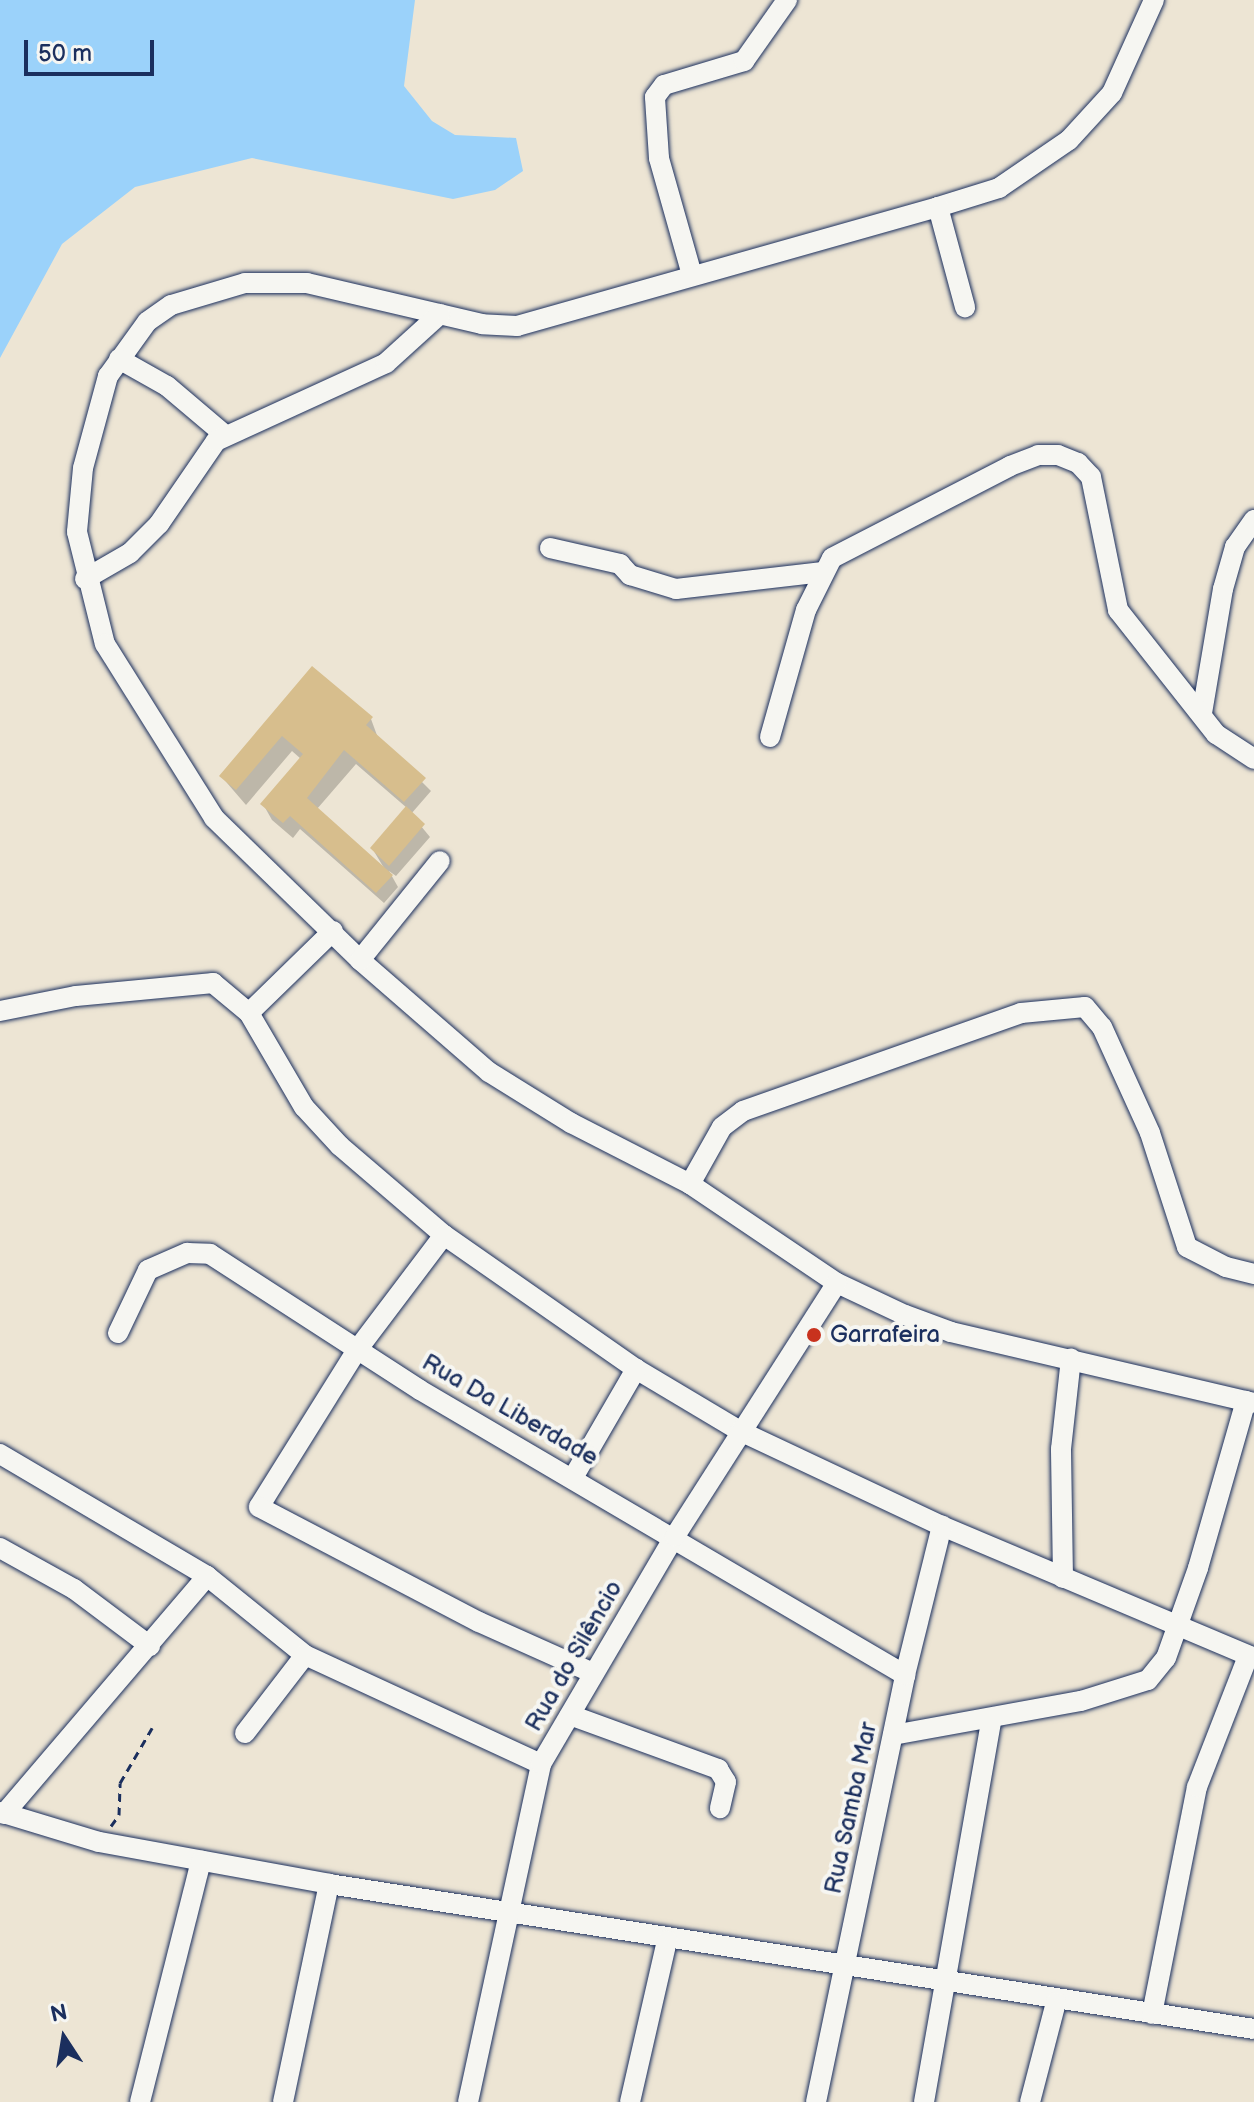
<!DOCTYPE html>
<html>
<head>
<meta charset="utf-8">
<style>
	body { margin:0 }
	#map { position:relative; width:1254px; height:2102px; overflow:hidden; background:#ede5d4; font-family:"Balsamiq Sans",sans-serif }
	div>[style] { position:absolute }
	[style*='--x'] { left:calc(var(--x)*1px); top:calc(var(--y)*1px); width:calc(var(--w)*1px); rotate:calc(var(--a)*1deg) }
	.water>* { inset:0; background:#9bd2fa }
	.shadow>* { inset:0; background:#0003 }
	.building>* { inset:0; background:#d7be8d }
	.path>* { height:3px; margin-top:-1.5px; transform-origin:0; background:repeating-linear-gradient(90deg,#1b2f5e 0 8px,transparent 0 14px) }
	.roads { filter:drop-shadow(0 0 2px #1b2f5e) drop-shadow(0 0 2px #1b2f5e) }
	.minor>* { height:20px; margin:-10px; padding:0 10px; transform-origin:10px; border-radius:10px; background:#f6f6f2 }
	.dots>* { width:22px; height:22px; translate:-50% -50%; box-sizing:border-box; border:4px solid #f6f6f2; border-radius:50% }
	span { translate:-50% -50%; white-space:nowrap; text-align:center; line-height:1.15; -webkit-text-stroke:8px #f6f6f2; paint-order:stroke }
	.poi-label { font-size:24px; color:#1b2f5e }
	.left { translate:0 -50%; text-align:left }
	.street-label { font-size:24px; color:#1b2f5e }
	.north { position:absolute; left:24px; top:1998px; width:80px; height:80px; -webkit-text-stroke:6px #f6f6f2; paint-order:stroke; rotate:348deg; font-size:22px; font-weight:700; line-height:32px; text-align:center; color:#1b2f5e }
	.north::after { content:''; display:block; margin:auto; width:28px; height:36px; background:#1b2f5e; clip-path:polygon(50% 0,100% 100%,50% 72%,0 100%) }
	.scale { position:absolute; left:24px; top:40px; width:130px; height:36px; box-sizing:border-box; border:4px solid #1b2f5e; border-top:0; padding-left:10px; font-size:24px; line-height:28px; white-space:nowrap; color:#1b2f5e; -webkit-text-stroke:6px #f6f6f2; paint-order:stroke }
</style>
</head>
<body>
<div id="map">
	<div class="water">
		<div style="clip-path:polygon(0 0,415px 0,404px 86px,432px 121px,455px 135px,516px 138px,523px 171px,495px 190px,453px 199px,252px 158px,135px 187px,62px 244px,0 358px)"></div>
	</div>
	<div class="shadow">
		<div style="clip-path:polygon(evenodd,312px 669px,371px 719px,378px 738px,431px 791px,411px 814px,430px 837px,396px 876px,389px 871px,398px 887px,384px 903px,300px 829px,293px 838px,272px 820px,263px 804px,301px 759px,292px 751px,246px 805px,221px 776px,312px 669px,356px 764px,407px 808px,372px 848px,384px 868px,317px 809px,356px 764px)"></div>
	</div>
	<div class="building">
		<div style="clip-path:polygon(312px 666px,373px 717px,366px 725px,426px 778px,404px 802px,344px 750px,307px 798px,393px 875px,376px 893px,290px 816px,283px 823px,260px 804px,303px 754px,282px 736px,236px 790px,219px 776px)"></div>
		<div style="clip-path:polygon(406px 806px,425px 824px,389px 866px,370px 848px)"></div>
	</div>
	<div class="path">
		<div style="--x:111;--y:1826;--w:14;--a:-54"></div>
		<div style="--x:119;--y:1815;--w:32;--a:-88"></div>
		<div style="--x:120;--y:1783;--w:64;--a:-59.8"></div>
	</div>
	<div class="roads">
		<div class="minor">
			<div style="--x:1154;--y:0;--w:102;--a:114.3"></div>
			<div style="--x:1112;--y:93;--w:64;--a:132.5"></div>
			<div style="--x:1069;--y:140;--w:85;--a:145.6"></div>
			<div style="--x:999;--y:188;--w:64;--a:162.7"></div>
			<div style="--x:938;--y:207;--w:437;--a:164.2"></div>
			<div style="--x:517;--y:326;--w:35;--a:-177"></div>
			<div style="--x:482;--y:324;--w:180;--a:-166.8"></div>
			<div style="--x:307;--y:283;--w:62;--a:180"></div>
			<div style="--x:245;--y:283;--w:77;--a:163.4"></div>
			<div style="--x:171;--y:305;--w:29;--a:145"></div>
			<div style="--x:147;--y:322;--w:67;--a:125.8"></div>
			<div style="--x:108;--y:376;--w:95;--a:105.2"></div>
			<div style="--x:83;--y:468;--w:64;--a:95.4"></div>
			<div style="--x:77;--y:532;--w:115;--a:76"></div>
			<div style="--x:105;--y:644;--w:205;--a:57.9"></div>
			<div style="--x:214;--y:818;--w:204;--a:44.2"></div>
			<div style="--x:360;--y:960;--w:171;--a:41"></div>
			<div style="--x:489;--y:1072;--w:97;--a:31.9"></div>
			<div style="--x:571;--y:1123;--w:134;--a:27.1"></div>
			<div style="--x:690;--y:1184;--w:177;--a:34"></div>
			<div style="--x:837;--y:1283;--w:75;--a:25.2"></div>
			<div style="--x:905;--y:1315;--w:49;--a:20.3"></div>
			<div style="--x:951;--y:1332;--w:311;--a:13.2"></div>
			<div style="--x:938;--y:207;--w:104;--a:74.9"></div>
			<div style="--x:692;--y:275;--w:122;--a:-105.8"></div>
			<div style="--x:659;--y:158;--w:61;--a:-93.8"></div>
			<div style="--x:655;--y:97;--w:15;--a:-53"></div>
			<div style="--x:664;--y:85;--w:84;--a:-16.7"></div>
			<div style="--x:744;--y:61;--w:75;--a:-54.8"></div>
			<div style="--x:119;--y:359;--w:55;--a:29.4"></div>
			<div style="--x:167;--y:386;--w:76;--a:40.2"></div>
			<div style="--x:550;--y:548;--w:72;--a:12.9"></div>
			<div style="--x:620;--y:564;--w:15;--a:48"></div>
			<div style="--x:630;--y:575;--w:48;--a:16.9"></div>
			<div style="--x:676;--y:589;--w:148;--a:-6.6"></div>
			<div style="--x:85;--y:579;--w:52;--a:-30"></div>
			<div style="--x:130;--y:553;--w:41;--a:-45"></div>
			<div style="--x:159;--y:524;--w:101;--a:-55.5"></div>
			<div style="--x:216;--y:441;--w:187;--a:-24.6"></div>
			<div style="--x:386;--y:363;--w:73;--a:-42.2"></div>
			<div style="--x:1202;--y:713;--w:126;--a:-80.4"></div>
			<div style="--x:1223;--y:589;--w:44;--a:-74.1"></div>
			<div style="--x:1235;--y:547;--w:33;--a:-55"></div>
			<div style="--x:770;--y:737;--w:132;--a:-74.2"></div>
			<div style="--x:806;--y:610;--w:58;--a:-63.4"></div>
			<div style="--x:832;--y:558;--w:200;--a:-27.3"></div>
			<div style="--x:1010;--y:466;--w:30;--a:-21"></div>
			<div style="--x:1038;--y:455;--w:20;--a:0"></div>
			<div style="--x:1058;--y:455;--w:22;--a:22"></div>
			<div style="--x:1078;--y:463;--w:19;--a:47"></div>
			<div style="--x:1091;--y:477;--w:136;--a:78.5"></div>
			<div style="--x:1118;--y:610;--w:158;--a:51.7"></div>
			<div style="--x:1216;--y:734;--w:45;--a:33.3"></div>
			<div style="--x:333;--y:931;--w:117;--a:135.7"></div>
			<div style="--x:249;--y:1013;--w:109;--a:59.7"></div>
			<div style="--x:304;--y:1107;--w:53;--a:47.3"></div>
			<div style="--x:340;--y:1146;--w:137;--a:40.6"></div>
			<div style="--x:444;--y:1235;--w:234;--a:34.9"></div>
			<div style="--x:636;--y:1369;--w:121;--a:30.8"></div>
			<div style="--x:740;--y:1431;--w:223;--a:25.2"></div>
			<div style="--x:942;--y:1526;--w:339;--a:22.9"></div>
			<div style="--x:360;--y:960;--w:127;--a:-51.1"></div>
			<div style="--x:0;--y:1011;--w:77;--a:-11.2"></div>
			<div style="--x:76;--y:996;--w:138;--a:-5.4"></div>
			<div style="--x:213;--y:983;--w:47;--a:39.8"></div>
			<div style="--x:690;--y:1184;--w:65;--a:-60.7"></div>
			<div style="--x:722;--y:1127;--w:26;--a:-37"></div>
			<div style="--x:743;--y:1111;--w:295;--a:-19.4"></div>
			<div style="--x:1021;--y:1013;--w:64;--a:-5.4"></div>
			<div style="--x:1085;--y:1007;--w:26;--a:50"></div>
			<div style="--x:1102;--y:1027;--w:116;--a:65.6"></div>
			<div style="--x:1150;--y:1133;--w:120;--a:72"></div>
			<div style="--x:1187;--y:1247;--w:44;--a:27.1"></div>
			<div style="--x:1226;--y:1267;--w:29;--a:14"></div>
			<div style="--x:444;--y:1235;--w:144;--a:127.1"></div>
			<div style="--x:357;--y:1350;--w:185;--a:122"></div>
			<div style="--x:259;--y:1507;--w:248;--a:27.6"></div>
			<div style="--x:479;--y:1622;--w:125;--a:24.1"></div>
			<div style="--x:118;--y:1333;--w:70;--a:-64.5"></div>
			<div style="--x:148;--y:1270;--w:43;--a:-23.6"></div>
			<div style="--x:187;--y:1253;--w:23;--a:2"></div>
			<div style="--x:210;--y:1254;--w:250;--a:32.9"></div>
			<div style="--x:420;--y:1390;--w:563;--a:30.44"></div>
			<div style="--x:0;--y:1454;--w:240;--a:30.5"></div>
			<div style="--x:207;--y:1576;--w:126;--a:38.9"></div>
			<div style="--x:305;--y:1655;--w:260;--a:24.8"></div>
			<div style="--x:574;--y:1476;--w:124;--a:-59.9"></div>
			<div style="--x:0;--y:1548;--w:85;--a:29"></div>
			<div style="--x:74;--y:1589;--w:95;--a:36.9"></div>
			<div style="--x:1063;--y:1578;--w:129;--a:-90.9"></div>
			<div style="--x:1061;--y:1449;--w:91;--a:-83.7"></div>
			<div style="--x:570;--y:1715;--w:158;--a:20"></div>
			<div style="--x:718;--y:1769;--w:15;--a:58"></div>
			<div style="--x:726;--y:1782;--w:27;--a:103"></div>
			<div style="--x:245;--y:1733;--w:98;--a:-52.4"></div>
			<div style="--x:893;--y:1735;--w:191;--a:-10.3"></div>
			<div style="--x:1081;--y:1701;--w:70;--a:-17.4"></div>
			<div style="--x:1148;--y:1680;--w:28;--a:-51"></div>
			<div style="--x:1166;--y:1658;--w:96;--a:-70.4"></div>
			<div style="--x:1198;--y:1568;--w:174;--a:-74"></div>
			<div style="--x:0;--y:1812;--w:103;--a:16.9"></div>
			<div style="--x:99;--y:1842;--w:234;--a:10.3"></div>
			<div style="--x:329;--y:1884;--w:936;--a:8.91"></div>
			<div style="--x:4;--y:1814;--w:313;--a:-49.5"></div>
			<div style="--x:1152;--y:2014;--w:231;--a:-78.8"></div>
			<div style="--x:1197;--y:1787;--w:141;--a:-68.7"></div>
			<div style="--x:140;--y:2102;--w:249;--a:-75.8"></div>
			<div style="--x:283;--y:2102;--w:223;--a:-78.1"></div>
			<div style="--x:468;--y:2102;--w:346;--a:-77.8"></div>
			<div style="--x:541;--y:1764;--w:264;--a:-59.6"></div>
			<div style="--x:675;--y:1536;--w:300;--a:-57.4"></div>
			<div style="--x:630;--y:2102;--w:166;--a:-77.1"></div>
			<div style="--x:816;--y:2102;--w:436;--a:-78.2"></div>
			<div style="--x:905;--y:1675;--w:154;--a:-76.1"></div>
			<div style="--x:924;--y:2102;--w:390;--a:-80"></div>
			<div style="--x:1030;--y:2102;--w:103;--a:-75.4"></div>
		</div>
	</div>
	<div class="dots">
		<div style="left:814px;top:1335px;background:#c8321e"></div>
	</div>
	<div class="poi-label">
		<span class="left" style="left:830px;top:1335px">Garrafeira</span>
	</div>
	<div class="street-label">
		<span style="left:510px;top:1410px;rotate:30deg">Rua Da Liberdade</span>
		<span style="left:574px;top:1656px;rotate:-60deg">Rua do Silêncio</span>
		<span style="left:851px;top:1808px;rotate:-78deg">Rua Samba Mar</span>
	</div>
	<div class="north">N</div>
	<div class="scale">50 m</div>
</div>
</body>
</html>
